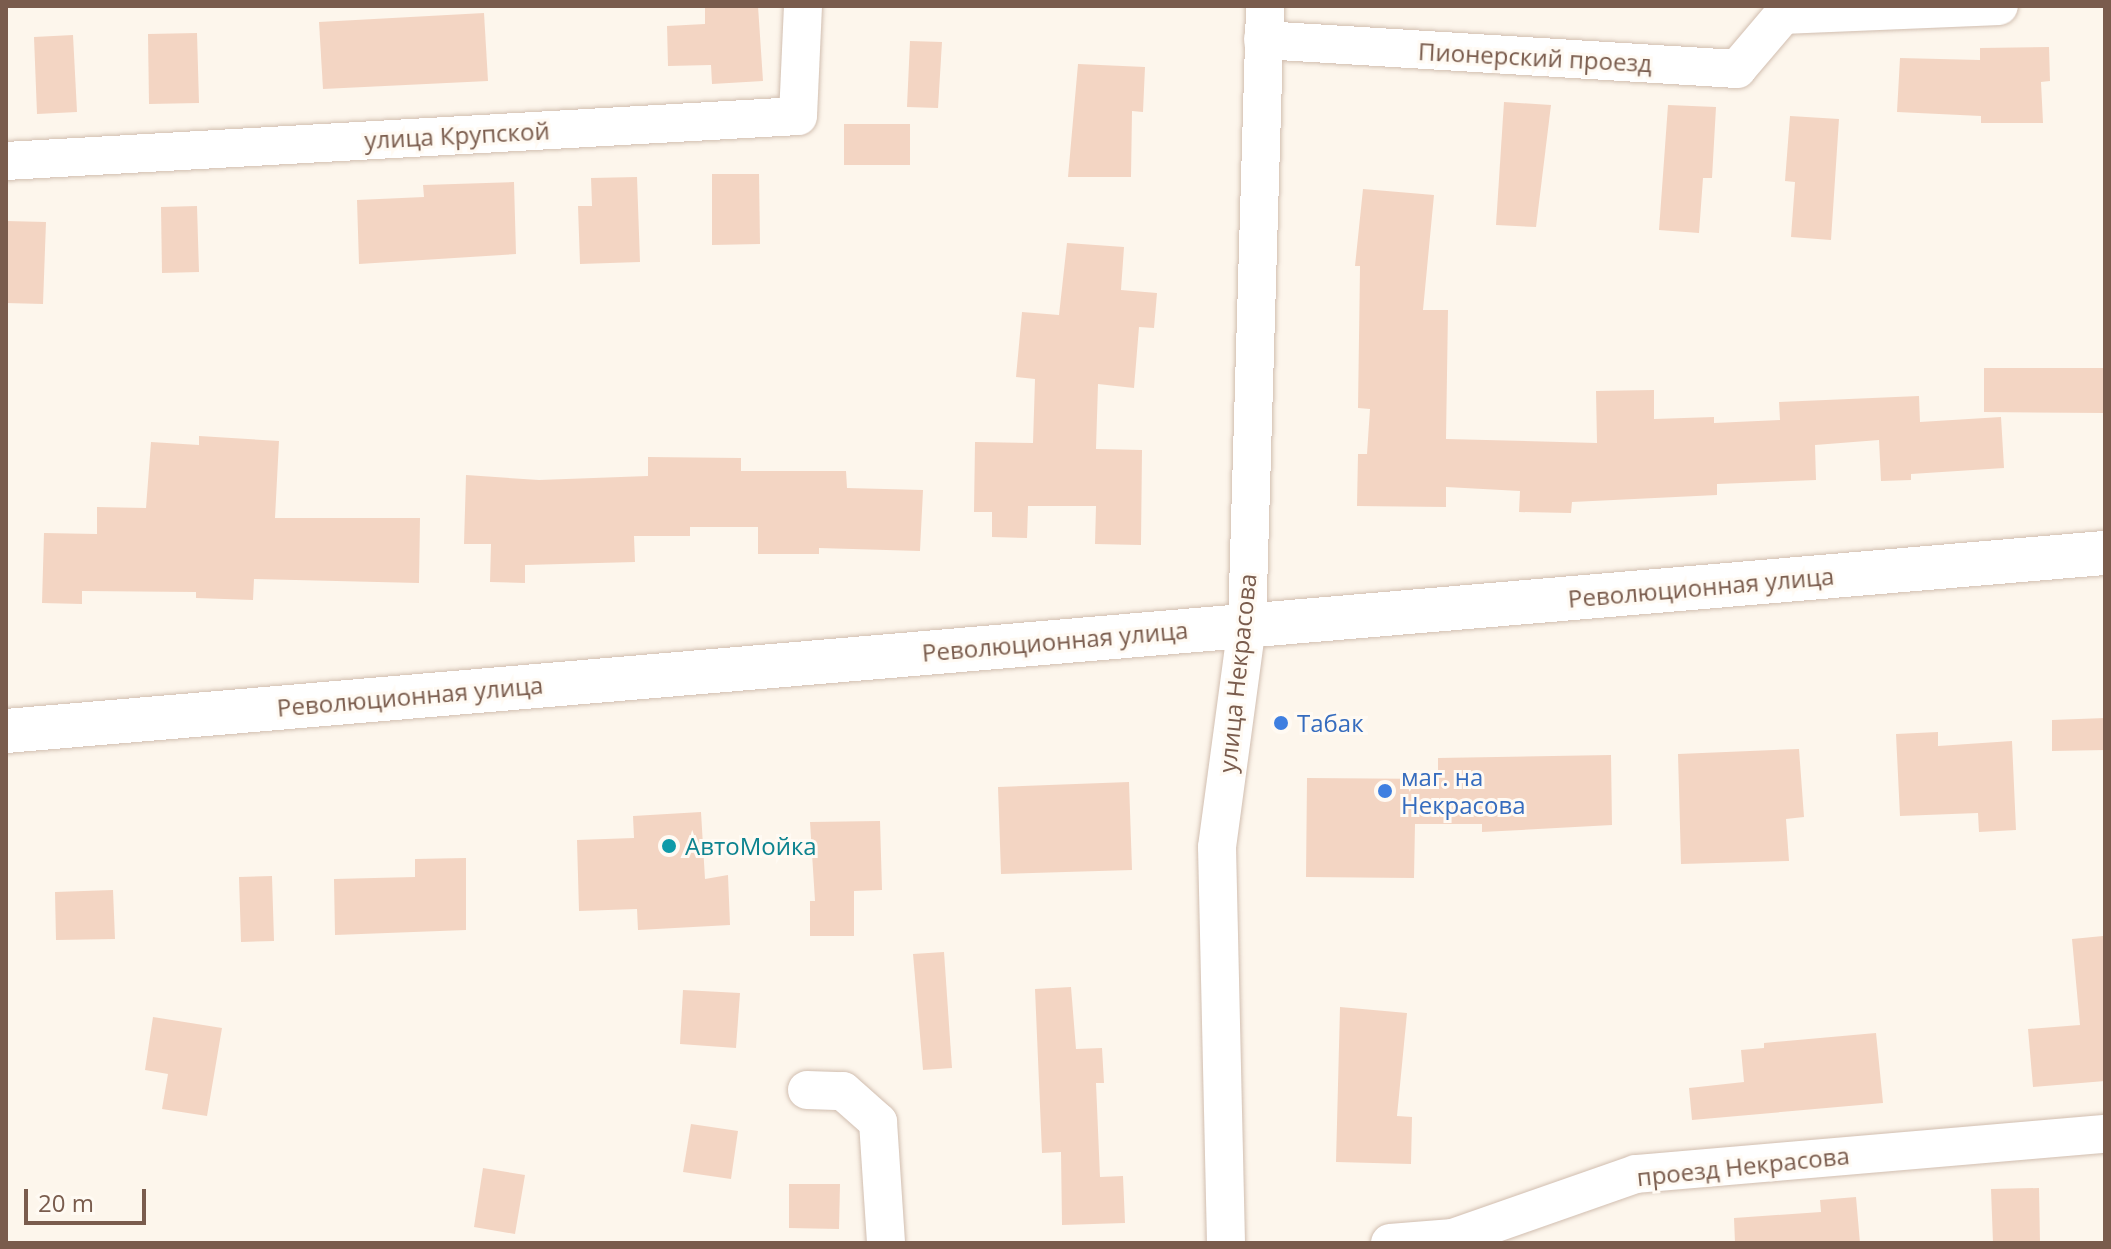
<!DOCTYPE html>
<html>
<head>
<meta charset="utf-8">
<style>
	body { margin:0 }
	#map { position:relative; width:2111px; height:1249px; overflow:hidden; background:#fdf6ec; font-family:"Open Sans",sans-serif }
	div>[style] { position:absolute }
	[style*='--x'] { left:calc(var(--x)*1px); top:calc(var(--y)*1px); width:calc(var(--w)*1px); rotate:calc(var(--a)*1deg) }
	.building>* { inset:0; background:#f3d5c3 }
	.roads { filter:drop-shadow(0 0 2px #d1beb0) drop-shadow(0 0 2px #d1beb0) }
	.street>* { height:38px; margin:-19px; padding:0 19px; transform-origin:19px; border-radius:19px; background:#fff }
	.secondary>* { height:44px; margin:-22px; padding:0 22px; transform-origin:22px; border-radius:22px; background:#fff }
	.dots>* { width:22px; height:22px; translate:-50% -50%; box-sizing:border-box; border:4px solid #fffaf3; border-radius:50% }
	span { translate:-50% -50%; white-space:nowrap; text-align:center; line-height:1.15; -webkit-text-stroke:6px #fffaf3; paint-order:stroke }
	.street-label { font-size:24px; color:#7a5c4d }
	.shop-label { font-size:24px; color:#366cbe }
	.left { translate:0 -50%; text-align:left }
	.culture-label { font-size:24px; color:#0d838f }
	.frame { position:absolute; inset:0; border:8px solid #7a5c4d; pointer-events:none }
	.scale { position:absolute; left:24px; top:1189px; width:122px; height:36px; box-sizing:border-box; border:4px solid #7a5c4d; border-top:0; padding-left:10px; font-size:24px; line-height:28px; white-space:nowrap; color:#7a5c4d; -webkit-text-stroke:6px #fffaf3; paint-order:stroke }
</style>
</head>
<body>
<div id="map">
	<div class="building">
		<div style="clip-path:polygon(705px 6px,758px 6px,763px 81px,712px 84px,711px 65px,668px 66px,667px 26px,705px 24px)"></div>
		<div style="clip-path:polygon(484px 13px,488px 81px,323px 89px,319px 22px)"></div>
		<div style="clip-path:polygon(197px 33px,199px 103px,149px 104px,148px 34px)"></div>
		<div style="clip-path:polygon(73px 35px,77px 112px,37px 114px,34px 37px)"></div>
		<div style="clip-path:polygon(910px 41px,942px 42px,938px 108px,907px 107px)"></div>
		<div style="clip-path:polygon(2049px 47px,2050px 81px,2041px 82px,2043px 123px,1981px 123px,1981px 116px,1897px 112px,1900px 58px,1980px 60px,1980px 48px)"></div>
		<div style="clip-path:polygon(1078px 64px,1145px 67px,1143px 112px,1132px 111px,1131px 177px,1068px 177px)"></div>
		<div style="clip-path:polygon(1504px 102px,1551px 105px,1536px 227px,1496px 225px)"></div>
		<div style="clip-path:polygon(1668px 105px,1716px 107px,1712px 178px,1703px 178px,1699px 233px,1659px 230px)"></div>
		<div style="clip-path:polygon(1790px 116px,1839px 119px,1831px 240px,1791px 237px,1795px 182px,1785px 181px)"></div>
		<div style="clip-path:polygon(844px 124px,910px 124px,910px 165px,844px 165px)"></div>
		<div style="clip-path:polygon(712px 174px,759px 174px,760px 244px,712px 245px)"></div>
		<div style="clip-path:polygon(637px 177px,640px 262px,580px 264px,578px 206px,592px 206px,591px 178px)"></div>
		<div style="clip-path:polygon(514px 182px,516px 254px,359px 264px,357px 200px,424px 197px,423px 185px)"></div>
		<div style="clip-path:polygon(1363px 189px,1434px 195px,1423px 310px,1448px 310px,1446px 439px,1597px 443px,1596px 391px,1654px 390px,1654px 419px,1714px 417px,1714px 423px,1780px 420px,1779px 402px,1919px 396px,1920px 422px,2001px 417px,2004px 468px,1911px 474px,1911px 480px,1881px 481px,1879px 440px,1815px 445px,1816px 480px,1717px 484px,1717px 495px,1572px 502px,1571px 513px,1519px 512px,1520px 491px,1446px 487px,1446px 507px,1357px 506px,1358px 454px,1367px 454px,1370px 409px,1358px 408px,1360px 266px,1355px 266px)"></div>
		<div style="clip-path:polygon(197px 206px,199px 272px,162px 273px,161px 207px)"></div>
		<div style="clip-path:polygon(6px 221px,46px 222px,43px 304px,6px 303px)"></div>
		<div style="clip-path:polygon(1067px 243px,1124px 247px,1121px 290px,1157px 293px,1154px 328px,1139px 327px,1134px 388px,1098px 384px,1096px 449px,1142px 450px,1141px 545px,1095px 544px,1096px 506px,1028px 506px,1027px 538px,992px 537px,992px 512px,974px 512px,975px 442px,1033px 443px,1035px 379px,1016px 377px,1022px 312px,1059px 315px)"></div>
		<div style="clip-path:polygon(1984px 368px,2105px 368px,2105px 413px,1984px 412px)"></div>
		<div style="clip-path:polygon(199px 436px,279px 441px,275px 518px,420px 518px,419px 583px,254px 579px,253px 600px,196px 598px,196px 592px,82px 591px,82px 604px,42px 603px,44px 533px,97px 534px,97px 507px,146px 508px,151px 442px,199px 445px)"></div>
		<div style="clip-path:polygon(648px 457px,741px 458px,741px 471px,846px 471px,847px 488px,923px 490px,920px 551px,819px 548px,819px 554px,758px 554px,758px 527px,690px 527px,690px 536px,634px 536px,635px 562px,525px 565px,525px 583px,490px 582px,491px 544px,464px 544px,466px 475px,539px 480px,648px 476px)"></div>
		<div style="clip-path:polygon(2105px 718px,2105px 750px,2052px 751px,2052px 720px)"></div>
		<div style="clip-path:polygon(1938px 732px,1938px 746px,2012px 741px,2016px 830px,1979px 832px,1978px 813px,1900px 816px,1896px 734px)"></div>
		<div style="clip-path:polygon(1799px 749px,1804px 817px,1786px 819px,1789px 861px,1681px 864px,1678px 754px)"></div>
		<div style="clip-path:polygon(1611px 755px,1612px 825px,1482px 832px,1482px 824px,1415px 824px,1414px 878px,1306px 877px,1307px 778px,1438px 779px,1438px 758px)"></div>
		<div style="clip-path:polygon(1129px 782px,1132px 870px,1001px 874px,998px 787px)"></div>
		<div style="clip-path:polygon(701px 812px,705px 879px,728px 875px,730px 925px,638px 930px,637px 909px,579px 911px,577px 840px,634px 838px,633px 816px)"></div>
		<div style="clip-path:polygon(880px 821px,882px 890px,854px 891px,854px 936px,810px 936px,810px 901px,815px 901px,810px 822px)"></div>
		<div style="clip-path:polygon(466px 858px,466px 930px,335px 935px,334px 879px,415px 877px,415px 859px)"></div>
		<div style="clip-path:polygon(272px 876px,274px 941px,241px 942px,239px 877px)"></div>
		<div style="clip-path:polygon(113px 890px,115px 939px,56px 940px,55px 892px)"></div>
		<div style="clip-path:polygon(2103px 936px,2105px 1081px,2033px 1087px,2028px 1029px,2080px 1025px,2072px 939px)"></div>
		<div style="clip-path:polygon(944px 952px,952px 1068px,923px 1070px,913px 954px)"></div>
		<div style="clip-path:polygon(1071px 987px,1076px 1049px,1102px 1048px,1104px 1083px,1096px 1083px,1100px 1177px,1123px 1176px,1125px 1223px,1062px 1225px,1061px 1152px,1042px 1153px,1035px 989px)"></div>
		<div style="clip-path:polygon(683px 990px,740px 993px,736px 1048px,680px 1044px)"></div>
		<div style="clip-path:polygon(1340px 1007px,1407px 1013px,1397px 1116px,1412px 1117px,1411px 1164px,1336px 1162px)"></div>
		<div style="clip-path:polygon(153px 1017px,222px 1028px,207px 1116px,162px 1109px,168px 1074px,145px 1070px)"></div>
		<div style="clip-path:polygon(1876px 1033px,1883px 1103px,1692px 1120px,1689px 1088px,1744px 1082px,1741px 1050px,1764px 1048px,1764px 1043px)"></div>
		<div style="clip-path:polygon(691px 1124px,738px 1131px,731px 1179px,683px 1172px)"></div>
		<div style="clip-path:polygon(483px 1168px,525px 1175px,515px 1234px,474px 1227px)"></div>
		<div style="clip-path:polygon(789px 1184px,840px 1184px,839px 1229px,789px 1228px)"></div>
		<div style="clip-path:polygon(2039px 1188px,2040px 1243px,1993px 1243px,1991px 1189px)"></div>
		<div style="clip-path:polygon(1856px 1197px,1860px 1243px,1735px 1243px,1734px 1218px,1821px 1212px,1820px 1200px)"></div>
	</div>
	<div class="roads">
		<div class="street">
			<div style="--x:1783;--y:15;--w:216;--a:-2.4"></div>
			<div style="--x:1263;--y:40;--w:475;--a:3.5"></div>
			<div style="--x:1737;--y:69;--w:71;--a:-49.6"></div>
			<div style="--x:1783;--y:15;--w:9;--a:-90"></div>
			<div style="--x:6;--y:161;--w:793;--a:-3.25"></div>
			<div style="--x:798;--y:116;--w:110;--a:-87.4"></div>
			<div style="--x:807;--y:1090;--w:36;--a:2"></div>
			<div style="--x:843;--y:1091;--w:47;--a:41.5"></div>
			<div style="--x:878;--y:1122;--w:121;--a:86.2"></div>
			<div style="--x:1226;--y:1243;--w:396;--a:-91.3"></div>
			<div style="--x:1217;--y:847;--w:224;--a:-82.3"></div>
			<div style="--x:1247;--y:625;--w:619;--a:-88.33"></div>
			<div style="--x:1390;--y:1243;--w:63;--a:-4.5"></div>
			<div style="--x:1453;--y:1238;--w:194;--a:-19.3"></div>
			<div style="--x:1636;--y:1174;--w:471;--a:-4.9"></div>
		</div>
		<div class="secondary">
			<div style="--x:6;--y:731;--w:2107;--a:-4.85"></div>
		</div>
	</div>
	<div class="dots">
		<div style="left:1281px;top:723px;background:#3f7fe0"></div>
		<div style="left:1385px;top:791px;background:#3f7fe0"></div>
		<div style="left:669px;top:846px;background:#0f9aa8"></div>
	</div>
	<div class="street-label">
		<span style="left:1535px;top:57px;rotate:3deg">Пионерский проезд</span>
		<span style="left:457px;top:135px;rotate:-3deg">улица Крупской</span>
		<span style="left:1701px;top:587px;rotate:-5deg">Революционная улица</span>
		<span style="left:1055px;top:641px;rotate:-5deg">Революционная улица</span>
		<span style="left:1237px;top:673px;rotate:-84deg">улица Некрасова</span>
		<span style="left:410px;top:696px;rotate:-5deg">Революционная улица</span>
		<span style="left:1743px;top:1166px;rotate:-6deg">проезд Некрасова</span>
	</div>
	<div class="shop-label">
		<span class="left" style="left:1297px;top:723px">Табак</span>
		<span class="left" style="left:1401px;top:791px">маг. на<br>Некрасова</span>
	</div>
	<div class="culture-label">
		<span class="left" style="left:685px;top:846px">АвтоМойка</span>
	</div>
	<div class="frame"></div>
	<div class="scale">20 m</div>
</div>
</body>
</html>
